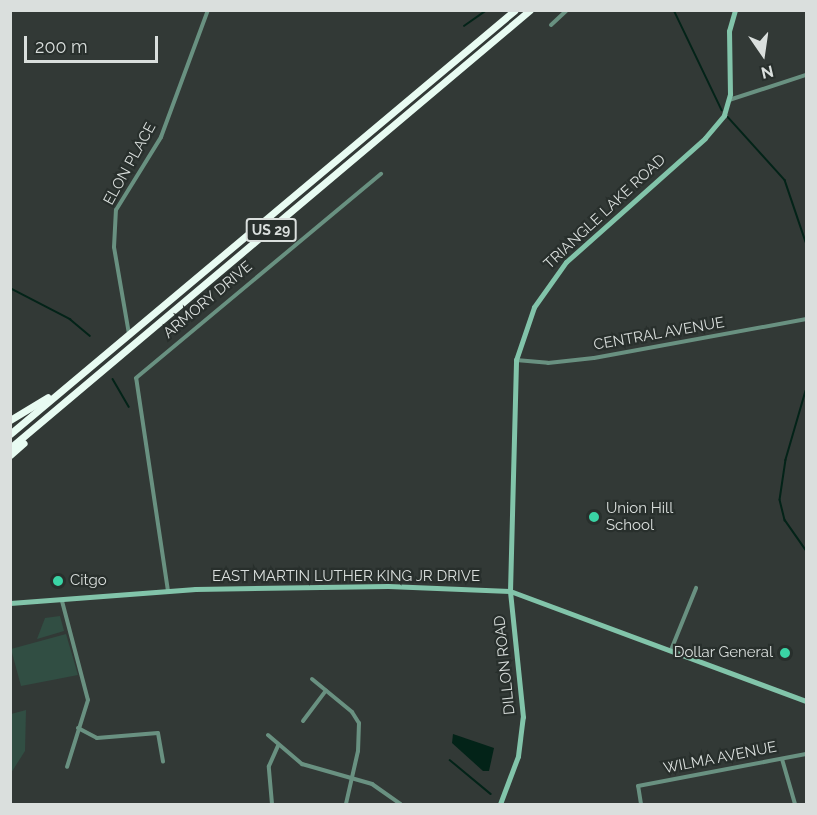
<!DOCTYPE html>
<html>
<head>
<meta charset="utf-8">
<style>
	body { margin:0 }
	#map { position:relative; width:817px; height:815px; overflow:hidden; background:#323936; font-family:Raleway,sans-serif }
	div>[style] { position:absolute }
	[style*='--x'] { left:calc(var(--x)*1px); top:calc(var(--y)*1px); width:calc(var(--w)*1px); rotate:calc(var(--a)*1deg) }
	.green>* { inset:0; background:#314e43 }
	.water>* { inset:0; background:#032318 }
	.stream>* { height:1.5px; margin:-0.75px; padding:0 0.75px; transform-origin:0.75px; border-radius:0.75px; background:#032318 }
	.street>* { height:4px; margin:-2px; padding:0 2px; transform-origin:2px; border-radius:2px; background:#699181 }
	.secondary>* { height:5px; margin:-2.5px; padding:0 2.5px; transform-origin:2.5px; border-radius:2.5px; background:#82c4aa }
	.highway>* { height:7px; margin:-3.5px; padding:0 3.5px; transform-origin:3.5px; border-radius:3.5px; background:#e8fbf2 }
	.dots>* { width:16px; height:16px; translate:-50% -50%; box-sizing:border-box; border:3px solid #282f2c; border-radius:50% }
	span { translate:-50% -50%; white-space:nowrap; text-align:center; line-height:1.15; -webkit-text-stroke:4.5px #282f2c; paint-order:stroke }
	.shield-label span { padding:2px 4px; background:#282f2c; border:2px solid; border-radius:4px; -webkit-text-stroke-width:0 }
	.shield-label { font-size:14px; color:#dadfdd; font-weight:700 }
	.street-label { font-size:15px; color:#dadfdd }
	.poi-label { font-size:15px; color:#dadfdd }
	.left { translate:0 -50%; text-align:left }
	.right { translate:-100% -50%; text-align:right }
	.frame { position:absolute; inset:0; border:12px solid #dadfdd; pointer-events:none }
	.north { position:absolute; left:733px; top:24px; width:60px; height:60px; -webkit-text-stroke:4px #282f2c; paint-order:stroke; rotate:167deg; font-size:16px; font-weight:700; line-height:24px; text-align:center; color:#dadfdd }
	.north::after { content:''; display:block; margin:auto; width:21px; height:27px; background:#dadfdd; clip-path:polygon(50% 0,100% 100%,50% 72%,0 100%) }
	.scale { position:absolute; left:24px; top:36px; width:134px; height:27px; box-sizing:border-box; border:3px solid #dadfdd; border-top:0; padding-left:8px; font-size:18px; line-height:21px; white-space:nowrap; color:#dadfdd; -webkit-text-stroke:4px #282f2c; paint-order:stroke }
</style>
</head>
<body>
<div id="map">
	<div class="green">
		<div style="clip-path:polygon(60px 616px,64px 631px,37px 639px,45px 618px)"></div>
		<div style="clip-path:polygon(66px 634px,78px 675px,21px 686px,11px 649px)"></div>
		<div style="clip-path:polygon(26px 710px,25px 751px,11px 773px,11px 714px)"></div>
	</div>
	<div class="water">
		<div style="clip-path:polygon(453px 734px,494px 748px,489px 771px,483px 771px,452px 743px)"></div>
	</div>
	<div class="stream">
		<div style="--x:674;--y:10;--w:111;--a:64.4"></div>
		<div style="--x:464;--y:26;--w:28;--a:-35"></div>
		<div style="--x:728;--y:117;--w:85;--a:47.9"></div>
		<div style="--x:785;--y:180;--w:65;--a:71.3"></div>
		<div style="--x:10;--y:288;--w:68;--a:27.3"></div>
		<div style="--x:70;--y:319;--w:26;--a:40"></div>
		<div style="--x:113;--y:379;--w:32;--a:60"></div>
		<div style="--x:806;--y:391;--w:72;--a:106.2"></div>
		<div style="--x:786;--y:460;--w:40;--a:98.5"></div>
		<div style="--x:780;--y:500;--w:21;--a:76"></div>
		<div style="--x:785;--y:520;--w:37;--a:55"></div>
		<div style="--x:450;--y:760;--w:53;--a:39.7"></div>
	</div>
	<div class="street">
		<div style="--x:551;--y:25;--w:22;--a:-43"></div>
		<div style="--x:729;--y:100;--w:81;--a:-18"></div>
		<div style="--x:129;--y:334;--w:88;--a:-99.8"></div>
		<div style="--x:114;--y:247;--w:37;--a:-87"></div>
		<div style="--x:116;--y:210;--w:86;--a:-58.3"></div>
		<div style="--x:161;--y:137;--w:135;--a:-69.7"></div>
		<div style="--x:516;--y:360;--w:32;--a:5"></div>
		<div style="--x:548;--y:363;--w:46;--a:-6.2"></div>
		<div style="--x:594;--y:358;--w:216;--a:-10.4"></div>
		<div style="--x:168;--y:591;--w:215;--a:-98.5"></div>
		<div style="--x:136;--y:378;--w:319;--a:-39.8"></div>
		<div style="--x:62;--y:601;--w:102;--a:75.3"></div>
		<div style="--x:88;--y:700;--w:70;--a:107.4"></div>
		<div style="--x:671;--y:650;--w:67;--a:-68"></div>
		<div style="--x:312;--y:679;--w:52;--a:39.5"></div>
		<div style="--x:352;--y:712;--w:13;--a:58"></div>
		<div style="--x:359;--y:723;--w:28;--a:92"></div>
		<div style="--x:358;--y:751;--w:54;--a:102.8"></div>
		<div style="--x:303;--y:721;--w:38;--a:-53"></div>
		<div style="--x:78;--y:728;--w:21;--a:28"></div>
		<div style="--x:97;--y:738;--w:61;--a:-4.7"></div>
		<div style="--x:158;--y:733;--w:29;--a:80"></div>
		<div style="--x:268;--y:735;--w:45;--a:40.5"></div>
		<div style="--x:302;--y:764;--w:73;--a:15.9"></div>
		<div style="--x:372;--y:784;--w:35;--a:35"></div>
		<div style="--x:782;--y:759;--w:47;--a:73.9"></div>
		<div style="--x:272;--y:804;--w:38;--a:-95"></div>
		<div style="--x:269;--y:766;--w:22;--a:-66"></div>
		<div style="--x:641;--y:804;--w:18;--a:-99"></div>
		<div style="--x:638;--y:786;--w:171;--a:-10.8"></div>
	</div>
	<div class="secondary">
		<div style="--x:10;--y:603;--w:186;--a:-4.3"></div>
		<div style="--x:195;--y:589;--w:193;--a:-0.9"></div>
		<div style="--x:388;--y:586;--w:122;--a:2.3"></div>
		<div style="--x:510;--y:591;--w:316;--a:20.4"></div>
		<div style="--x:500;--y:804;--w:51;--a:-69.4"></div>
		<div style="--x:518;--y:756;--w:39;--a:-83"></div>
		<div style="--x:523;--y:717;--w:127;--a:-95.9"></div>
		<div style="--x:510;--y:591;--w:231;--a:-88.5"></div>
		<div style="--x:516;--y:360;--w:56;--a:-71.2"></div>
		<div style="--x:534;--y:307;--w:55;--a:-54.6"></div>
		<div style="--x:566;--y:262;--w:186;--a:-41.7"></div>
		<div style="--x:705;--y:138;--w:30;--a:-50"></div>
		<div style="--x:724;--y:115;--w:22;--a:-74"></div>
		<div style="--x:730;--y:94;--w:63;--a:-90.9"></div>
		<div style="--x:729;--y:31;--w:22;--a:-74"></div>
	</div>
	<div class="highway">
		<div style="--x:10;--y:420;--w:44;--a:-31.2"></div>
		<div style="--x:10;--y:434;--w:659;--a:-40.02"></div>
		<div style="--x:10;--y:448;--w:680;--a:-40.11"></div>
		<div style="--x:10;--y:455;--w:18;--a:-41"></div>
	</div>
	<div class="dots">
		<div style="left:594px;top:517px;background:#3ad4a5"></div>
		<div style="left:58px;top:581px;background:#3ad4a5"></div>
		<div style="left:785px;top:653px;background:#3ad4a5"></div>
	</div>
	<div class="shield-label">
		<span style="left:271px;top:230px">US 29</span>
	</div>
	<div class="street-label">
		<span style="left:130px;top:164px;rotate:-61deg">ELON PLACE</span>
		<span style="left:605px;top:212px;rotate:-43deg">TRIANGLE LAKE ROAD</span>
		<span style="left:208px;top:300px;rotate:-40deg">ARMORY DRIVE</span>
		<span style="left:659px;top:334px;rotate:-10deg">CENTRAL AVENUE</span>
		<span style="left:346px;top:577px">EAST MARTIN LUTHER KING JR DRIVE</span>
		<span style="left:505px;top:665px;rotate:-96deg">DILLON ROAD</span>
		<span style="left:720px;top:758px;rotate:-11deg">WILMA AVENUE</span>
	</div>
	<div class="poi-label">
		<span class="left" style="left:606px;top:517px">Union Hill<br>School</span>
		<span class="left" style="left:70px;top:581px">Citgo</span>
		<span class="right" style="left:773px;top:653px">Dollar General</span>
	</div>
	<div class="frame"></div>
	<div class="north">N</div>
	<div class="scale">200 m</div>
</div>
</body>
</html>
